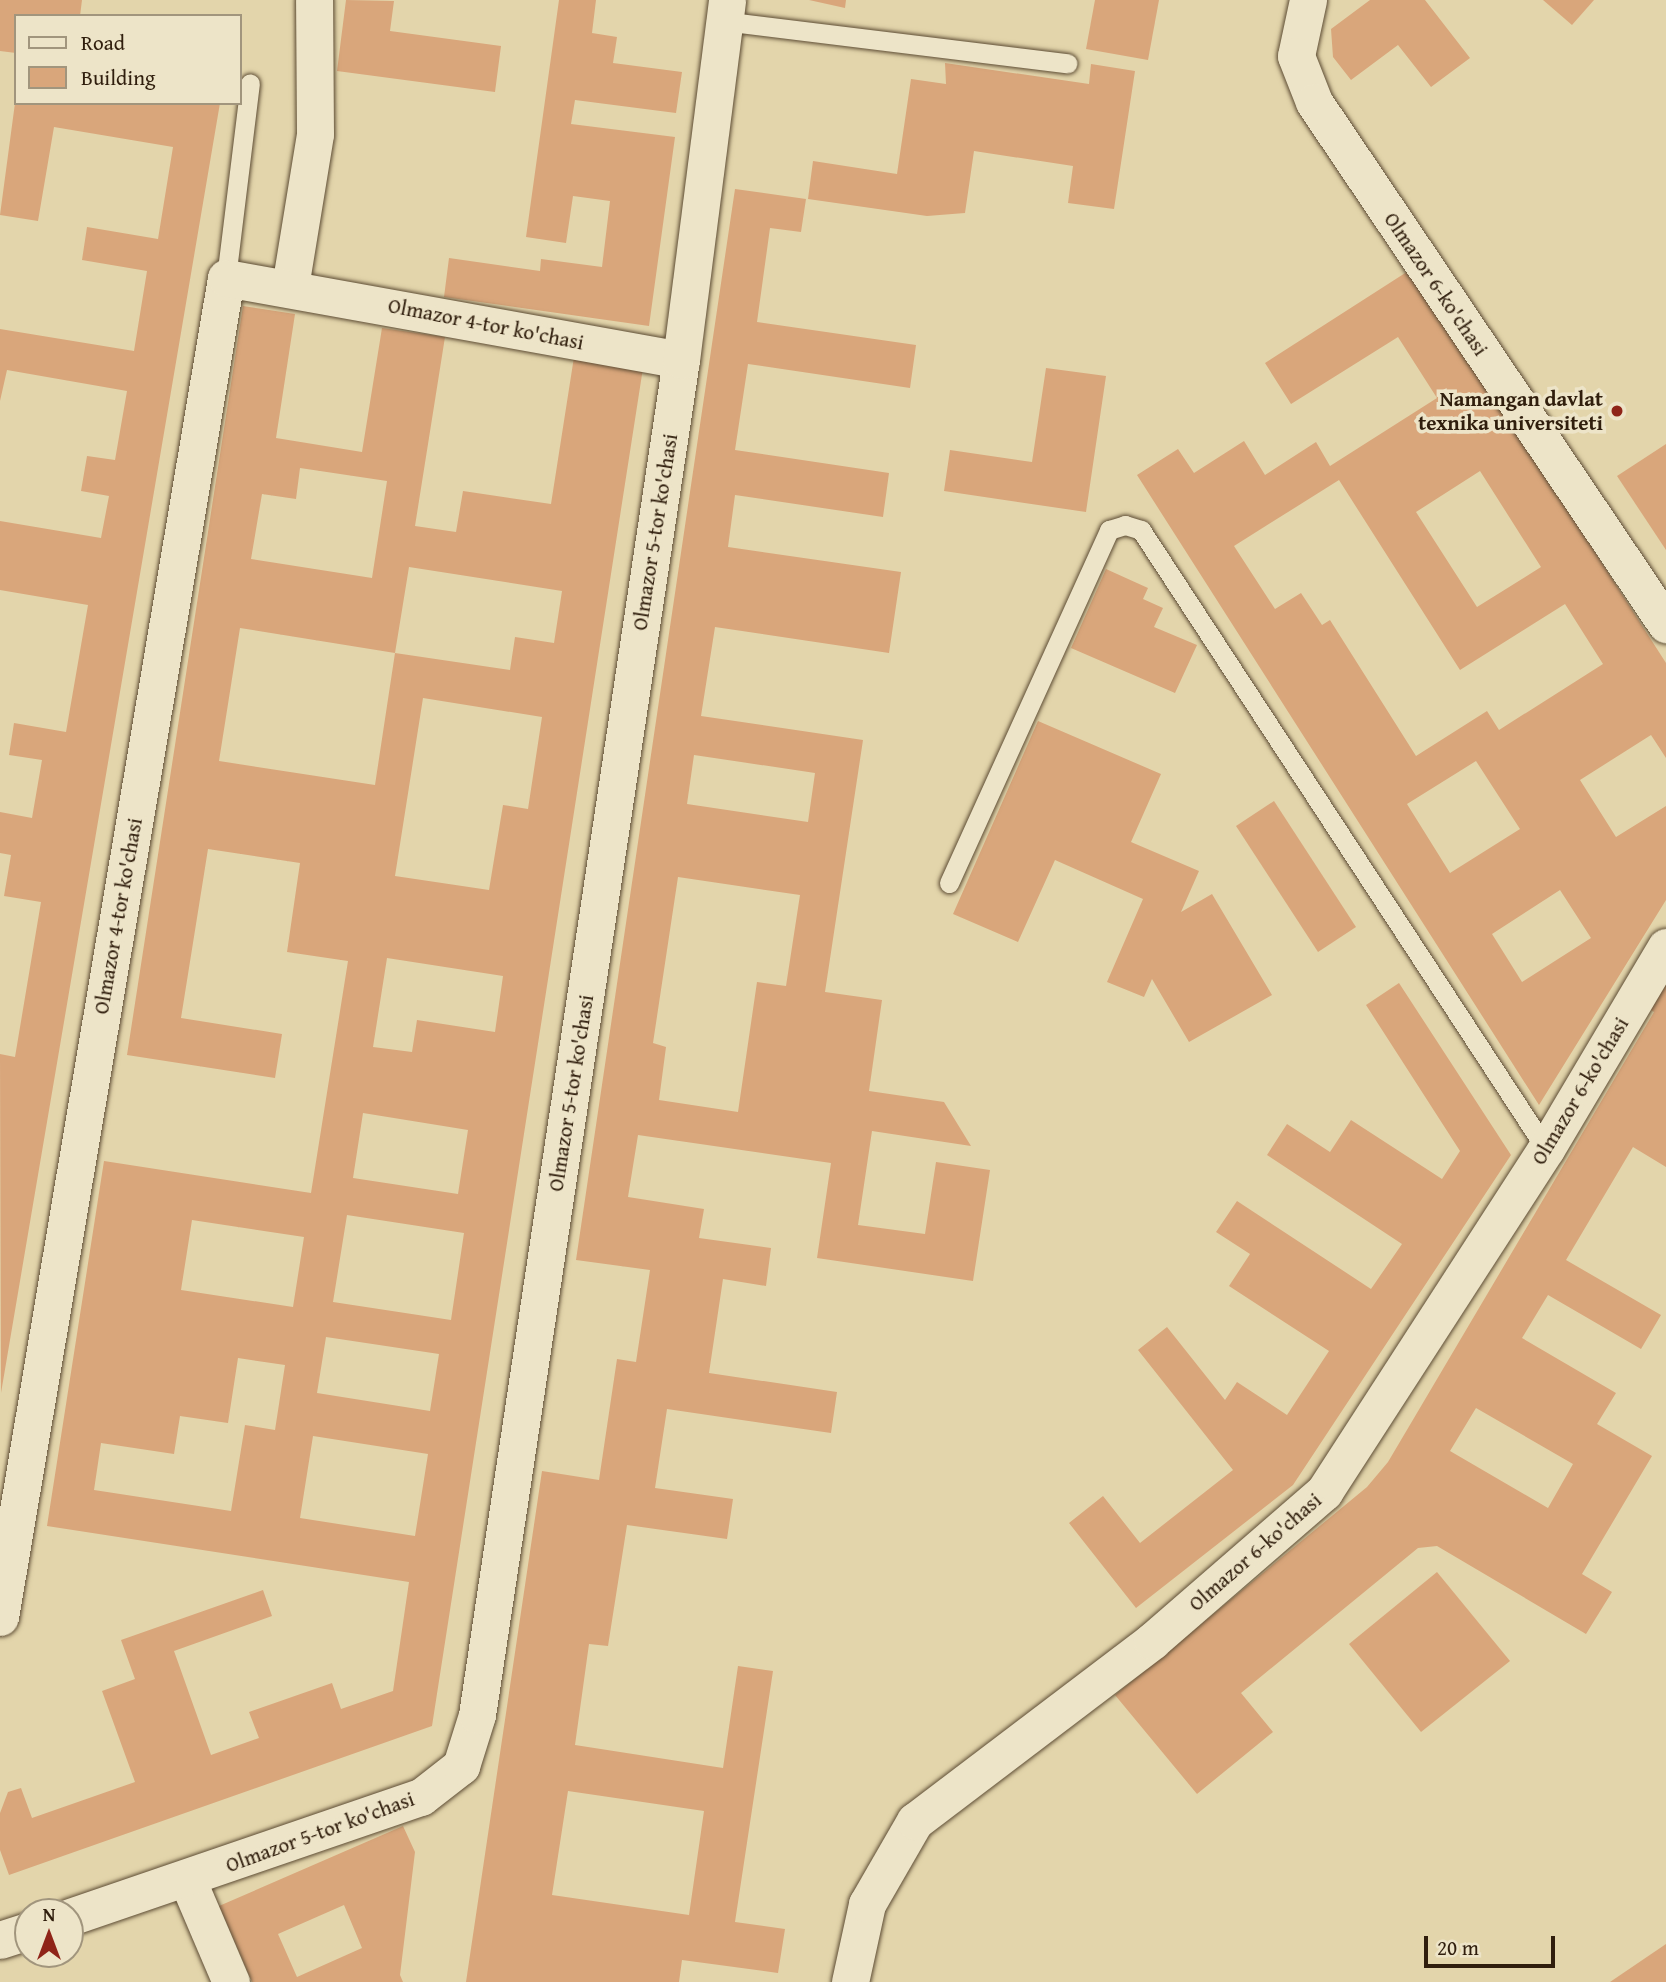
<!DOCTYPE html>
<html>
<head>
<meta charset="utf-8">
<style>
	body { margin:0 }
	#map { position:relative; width:1666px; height:1982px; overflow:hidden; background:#e3d5ab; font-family:"Gentium Book Plus",serif }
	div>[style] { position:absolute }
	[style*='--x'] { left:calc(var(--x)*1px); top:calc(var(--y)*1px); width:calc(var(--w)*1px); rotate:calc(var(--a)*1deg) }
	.building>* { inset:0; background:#d9a67b }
	.roads { filter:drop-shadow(0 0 2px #5d4c34) drop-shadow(0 0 2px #5d4c34) }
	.service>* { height:19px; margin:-9.5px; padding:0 9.5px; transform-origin:9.5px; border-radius:9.5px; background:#ede4c8 }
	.minor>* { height:37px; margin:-18.5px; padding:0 18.5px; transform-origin:18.5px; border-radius:18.5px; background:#ede4c8 }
	.dots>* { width:19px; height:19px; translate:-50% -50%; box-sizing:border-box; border:4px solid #ede4c8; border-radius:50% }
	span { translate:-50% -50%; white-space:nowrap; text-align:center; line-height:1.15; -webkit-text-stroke:7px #ede4c8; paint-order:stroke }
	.street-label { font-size:21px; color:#301e0d }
	.poi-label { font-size:21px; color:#301e0d; font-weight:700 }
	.right { translate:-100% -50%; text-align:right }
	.legend { position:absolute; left:14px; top:14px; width:228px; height:91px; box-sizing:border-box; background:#ede4c8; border:2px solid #a1957d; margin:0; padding:9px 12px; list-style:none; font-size:21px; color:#301e0d }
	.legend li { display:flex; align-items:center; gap:14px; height:35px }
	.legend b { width:35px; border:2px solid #a1957d }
	.north { position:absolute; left:14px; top:1898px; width:70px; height:70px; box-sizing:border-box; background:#ede4c8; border:2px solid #a1957d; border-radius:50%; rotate:0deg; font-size:19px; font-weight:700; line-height:28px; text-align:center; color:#301e0d }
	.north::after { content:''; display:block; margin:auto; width:24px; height:32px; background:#8f2418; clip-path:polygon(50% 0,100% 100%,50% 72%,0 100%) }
	.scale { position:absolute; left:1424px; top:1936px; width:131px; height:32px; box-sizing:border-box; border:4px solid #301e0d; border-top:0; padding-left:9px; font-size:21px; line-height:24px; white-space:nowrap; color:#301e0d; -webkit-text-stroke:5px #ede4c8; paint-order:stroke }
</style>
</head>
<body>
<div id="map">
	<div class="building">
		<div style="clip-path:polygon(0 0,82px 0,80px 16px,16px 16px,16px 53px,0 51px)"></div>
		<div style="clip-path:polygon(346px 0,394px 1px,390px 31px,501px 46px,495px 92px,337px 71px)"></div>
		<div style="clip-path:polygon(559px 0,596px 0,592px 33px,617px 37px,613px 63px,682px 72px,676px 113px,575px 100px,571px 124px,675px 137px,649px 326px,444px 297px,449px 258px,540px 271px,541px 259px,602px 267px,610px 201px,573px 196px,566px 243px,526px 237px)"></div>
		<div style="clip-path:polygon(809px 0,846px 0,845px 8px)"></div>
		<div style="clip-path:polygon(1095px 0,1159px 0,1148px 60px,1086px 49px)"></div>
		<div style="clip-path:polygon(1370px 0,1425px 0,1470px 58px,1431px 87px,1398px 45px,1351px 80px,1333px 57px,1331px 29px)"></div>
		<div style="clip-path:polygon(1543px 0,1594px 0,1572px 25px)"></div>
		<div style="clip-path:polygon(945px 63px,1089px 84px,1091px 64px,1135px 71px,1114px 209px,1068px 203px,1073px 166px,974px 151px,965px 213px,927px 216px,808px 199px,813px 161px,897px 174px,911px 79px,946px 84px)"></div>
		<div style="clip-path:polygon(15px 103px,220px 103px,1px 1393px,0 1054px,15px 1057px,41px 902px,4px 896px,11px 855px,0 853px,0 812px,32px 818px,42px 760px,9px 755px,14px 723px,66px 732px,88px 605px,0 590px,0 521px,101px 538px,109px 496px,81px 491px,87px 456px,115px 460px,127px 391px,7px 370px,0 401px,0 329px,134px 351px,147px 271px,82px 260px,87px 227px,158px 239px,173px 147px,54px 127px,38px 221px,0 215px)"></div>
		<div style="clip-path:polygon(evenodd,735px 189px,806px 199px,801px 232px,770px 228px,757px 322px,916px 345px,910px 388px,748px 364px,735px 450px,889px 473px,883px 517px,735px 495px,728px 547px,901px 572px,889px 653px,715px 627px,701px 716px,863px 740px,825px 992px,882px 1000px,869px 1091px,944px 1102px,971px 1146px,872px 1131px,858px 1225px,925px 1234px,936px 1162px,990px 1170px,973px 1281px,817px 1258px,831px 1163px,638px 1135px,628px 1197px,704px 1209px,699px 1238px,771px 1248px,766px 1286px,723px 1279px,709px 1373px,837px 1392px,831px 1433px,667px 1409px,655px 1488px,733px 1499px,727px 1539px,627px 1525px,608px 1646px,589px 1644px,575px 1745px,723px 1768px,738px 1666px,773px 1671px,735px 1922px,785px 1929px,778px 1973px,682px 1960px,679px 1982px,466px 1982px,542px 1471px,599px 1480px,617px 1359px,636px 1362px,650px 1270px,576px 1260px,735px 189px,694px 755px,815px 773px,808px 822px,687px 804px,694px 755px,735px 189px,678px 877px,800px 895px,786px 986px,757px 982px,738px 1112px,659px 1100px,666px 1047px,653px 1043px,678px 877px,735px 189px,568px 1791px,704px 1811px,689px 1915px,552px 1895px,568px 1791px)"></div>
		<div style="clip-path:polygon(evenodd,1413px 268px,1666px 663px,1666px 758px,1651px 735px,1580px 780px,1616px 837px,1666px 806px,1666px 900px,1539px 1105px,1137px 475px,1178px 449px,1194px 473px,1244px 441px,1265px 475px,1316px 442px,1330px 466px,1437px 398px,1398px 337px,1291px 404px,1265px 363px,1413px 268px,1480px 471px,1541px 567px,1477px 607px,1416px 512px,1480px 471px,1413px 268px,1339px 480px,1460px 670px,1565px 604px,1603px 664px,1499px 730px,1487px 711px,1416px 756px,1330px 620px,1322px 625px,1301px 593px,1275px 609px,1234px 546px,1339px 480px,1413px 268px,1476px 761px,1520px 829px,1450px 873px,1407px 804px,1476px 761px,1413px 268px,1560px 890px,1591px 938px,1522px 982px,1492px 934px,1560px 890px)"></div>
		<div style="clip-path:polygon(evenodd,243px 306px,295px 314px,276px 438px,362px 452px,382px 328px,445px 337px,415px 526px,456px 532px,463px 491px,551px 504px,574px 357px,643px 368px,432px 1726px,9px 1875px,0 1850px,0 1813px,8px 1792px,21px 1788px,32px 1818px,135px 1782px,102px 1691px,135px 1679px,121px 1640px,263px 1590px,272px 1616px,174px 1651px,211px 1755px,259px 1738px,249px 1712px,332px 1683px,341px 1709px,393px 1691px,409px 1582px,47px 1526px,104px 1161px,311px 1193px,348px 961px,287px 952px,300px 863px,208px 849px,181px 1018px,282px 1034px,275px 1078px,127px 1055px,243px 306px,300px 468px,387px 481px,372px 578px,251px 559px,262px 494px,296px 499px,300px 468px,243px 306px,409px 567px,562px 591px,554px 643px,515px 637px,510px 670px,395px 653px,375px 785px,219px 761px,240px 628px,395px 653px,409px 567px,243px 306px,423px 698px,542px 717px,528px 809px,503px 805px,489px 890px,395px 876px,423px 698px,243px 306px,387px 958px,503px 976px,495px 1032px,417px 1020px,412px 1052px,373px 1047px,387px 958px,243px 306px,363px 1113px,468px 1130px,458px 1194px,353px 1178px,363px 1113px,243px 306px,347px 1215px,464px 1233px,451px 1320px,333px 1302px,347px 1215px,243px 306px,192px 1220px,304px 1237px,293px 1307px,181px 1290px,192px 1220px,243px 306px,326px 1337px,439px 1354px,430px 1411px,317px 1393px,326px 1337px,243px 306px,238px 1358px,285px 1365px,275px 1430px,245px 1425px,231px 1511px,94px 1490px,101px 1443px,174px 1454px,180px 1416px,228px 1423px,238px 1358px,243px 306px,313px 1436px,428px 1454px,415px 1536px,300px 1518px,313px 1436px)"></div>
		<div style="clip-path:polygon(1046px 368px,1106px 376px,1086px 512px,944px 491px,950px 450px,1032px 462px)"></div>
		<div style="clip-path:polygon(1666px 444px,1666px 550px,1617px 476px)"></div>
		<div style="clip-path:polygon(1106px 569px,1148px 588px,1143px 599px,1163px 608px,1154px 627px,1197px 645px,1175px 693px,1071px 648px)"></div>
		<div style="clip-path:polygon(1038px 721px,1161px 774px,1131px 842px,1199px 871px,1181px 912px,1212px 894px,1272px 995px,1189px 1042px,1152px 979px,1144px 997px,1107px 982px,1143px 899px,1055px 860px,1018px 942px,953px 914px)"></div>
		<div style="clip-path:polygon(1274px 801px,1356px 927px,1318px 952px,1236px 826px)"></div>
		<div style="clip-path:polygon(evenodd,1666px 977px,1666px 1167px,1633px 1147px,1566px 1260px,1661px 1315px,1641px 1349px,1548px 1295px,1522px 1338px,1616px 1393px,1597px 1424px,1652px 1456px,1582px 1574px,1612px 1592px,1586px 1634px,1437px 1546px,1418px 1548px,1241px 1693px,1273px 1732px,1197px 1794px,1115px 1695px,1367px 1487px,1388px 1462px,1654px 1012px,1643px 1005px,1666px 977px,1476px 1408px,1573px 1464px,1548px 1508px,1450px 1451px,1476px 1408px)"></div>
		<div style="clip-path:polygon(1399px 983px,1511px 1155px,1293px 1485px,1136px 1608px,1069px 1523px,1103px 1496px,1140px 1543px,1233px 1470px,1138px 1350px,1167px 1327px,1225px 1400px,1237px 1382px,1287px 1415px,1329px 1351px,1229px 1286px,1250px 1254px,1216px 1232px,1237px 1201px,1371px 1289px,1402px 1244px,1267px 1155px,1287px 1124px,1330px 1152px,1351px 1120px,1442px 1179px,1460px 1151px,1366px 1005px)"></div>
		<div style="clip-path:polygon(1437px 1572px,1510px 1661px,1421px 1732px,1349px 1644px)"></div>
		<div style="clip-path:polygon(evenodd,403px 1826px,415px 1852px,400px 1975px,403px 1982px,252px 1982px,219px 1906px,403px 1826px,344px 1905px,362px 1948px,297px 1977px,278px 1934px,344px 1905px)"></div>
		<div style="clip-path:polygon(1666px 1944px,1666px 1982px,1610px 1982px)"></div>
	</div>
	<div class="roads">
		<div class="service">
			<div style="--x:723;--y:21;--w:347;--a:7"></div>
			<div style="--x:226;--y:278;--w:196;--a:-83"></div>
			<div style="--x:949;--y:883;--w:388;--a:-65.6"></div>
			<div style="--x:1109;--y:530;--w:17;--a:-17"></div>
			<div style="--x:1125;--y:525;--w:17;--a:17"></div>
			<div style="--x:1141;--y:530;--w:740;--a:56.8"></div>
		</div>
		<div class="minor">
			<div style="--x:1308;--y:0;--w:57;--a:102.1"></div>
			<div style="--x:1296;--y:56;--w:49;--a:68.6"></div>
			<div style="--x:1314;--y:102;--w:630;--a:56.01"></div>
			<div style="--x:290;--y:287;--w:155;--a:-80.7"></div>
			<div style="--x:315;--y:134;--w:134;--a:-90.4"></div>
			<div style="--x:0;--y:1617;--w:1358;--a:-80.42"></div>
			<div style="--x:226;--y:278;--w:462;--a:10.2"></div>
			<div style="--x:187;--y:1879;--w:112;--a:66.9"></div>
			<div style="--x:70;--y:1917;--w:371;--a:-18.9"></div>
			<div style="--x:421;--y:1797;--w:51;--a:-37.8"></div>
			<div style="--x:461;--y:1766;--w:53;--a:-72.6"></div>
			<div style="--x:477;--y:1715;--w:1370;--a:-81.44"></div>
			<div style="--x:681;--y:360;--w:363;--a:-82.7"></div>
			<div style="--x:0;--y:1940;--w:29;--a:-18"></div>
			<div style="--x:850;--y:1982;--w:80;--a:-77.7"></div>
			<div style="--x:867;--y:1904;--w:96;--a:-60"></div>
			<div style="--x:915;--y:1821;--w:298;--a:-37.2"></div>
			<div style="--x:1152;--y:1641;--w:228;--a:-40.9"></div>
			<div style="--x:1324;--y:1492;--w:409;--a:-57.1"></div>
			<div style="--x:1546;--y:1149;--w:235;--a:-59.3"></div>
		</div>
	</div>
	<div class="dots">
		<div style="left:1617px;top:411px;background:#8f2418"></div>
	</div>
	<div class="street-label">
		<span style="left:1436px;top:284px;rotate:56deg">Olmazor 6-ko'chasi</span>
		<span style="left:486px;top:324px;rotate:11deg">Olmazor 4-tor ko'chasi</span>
		<span style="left:655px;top:532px;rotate:-81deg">Olmazor 5-tor ko'chasi</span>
		<span style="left:118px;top:916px;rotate:-80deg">Olmazor 4-tor ko'chasi</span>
		<span style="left:1580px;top:1091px;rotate:-59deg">Olmazor 6-ko'chasi</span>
		<span style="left:571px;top:1093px;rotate:-81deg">Olmazor 5-tor ko'chasi</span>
		<span style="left:1255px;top:1552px;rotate:-41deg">Olmazor 6-ko'chasi</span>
		<span style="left:320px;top:1832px;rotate:-20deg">Olmazor 5-tor ko'chasi</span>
	</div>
	<div class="poi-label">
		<span class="right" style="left:1603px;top:411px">Namangan davlat<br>texnika universiteti</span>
	</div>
	<ul class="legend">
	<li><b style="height:9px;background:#ede4c8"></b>Road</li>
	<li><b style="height:19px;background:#d9a67b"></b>Building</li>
	</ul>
	<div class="north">N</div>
	<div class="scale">20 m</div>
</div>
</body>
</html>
